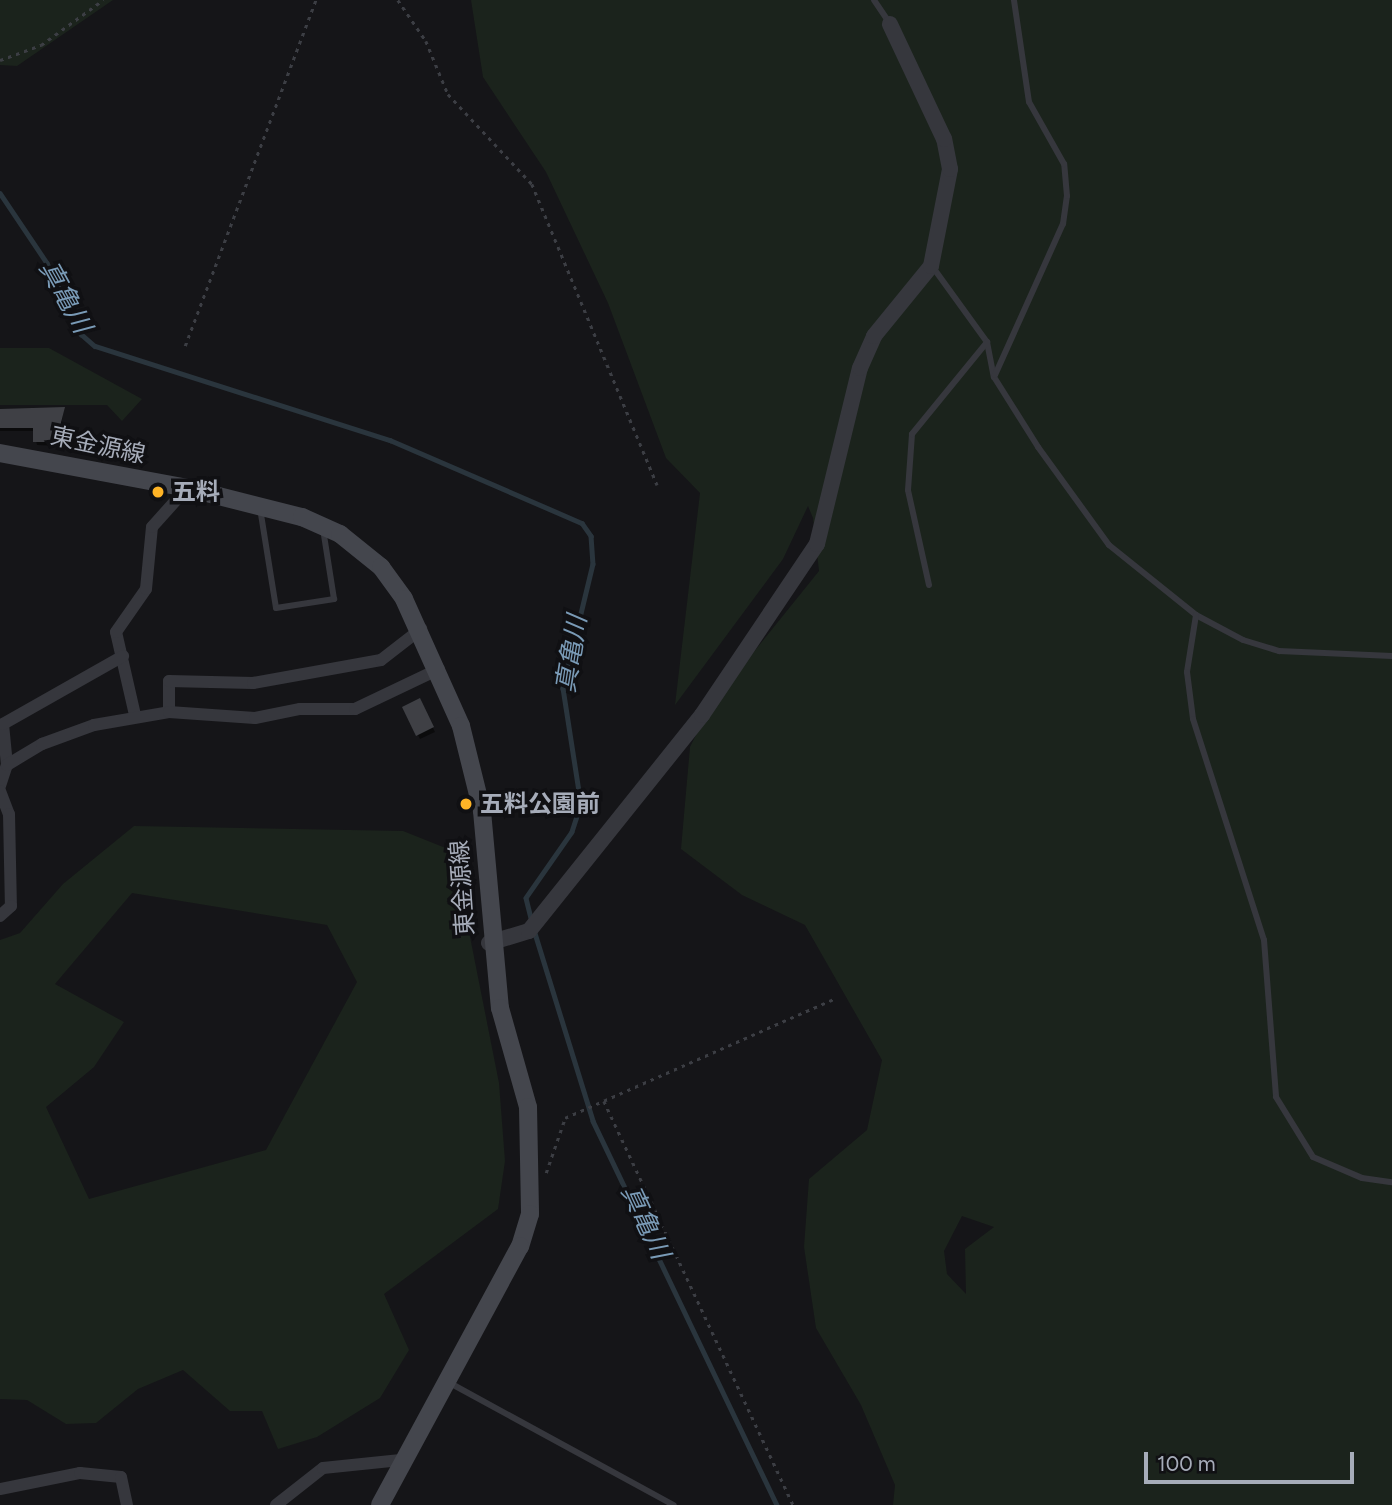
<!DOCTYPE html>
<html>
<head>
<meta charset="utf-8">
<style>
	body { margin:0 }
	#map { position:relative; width:1392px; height:1505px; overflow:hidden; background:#151518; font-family:Figtree,"Noto Sans JP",sans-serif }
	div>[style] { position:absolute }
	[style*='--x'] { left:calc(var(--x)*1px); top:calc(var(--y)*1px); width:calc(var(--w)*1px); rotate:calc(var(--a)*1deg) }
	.green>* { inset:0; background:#1b231c }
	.shadow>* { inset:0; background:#0007 }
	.stream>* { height:4.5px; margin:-2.25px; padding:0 2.25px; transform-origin:2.25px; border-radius:2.25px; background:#2a353d }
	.building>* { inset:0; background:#3f4045 }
	.path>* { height:2.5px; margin-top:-1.25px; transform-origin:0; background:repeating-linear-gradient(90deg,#3c3e44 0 3.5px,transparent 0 8.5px) }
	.service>* { height:6px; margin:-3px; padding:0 3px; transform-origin:3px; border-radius:3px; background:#36373d }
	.minor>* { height:12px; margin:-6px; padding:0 6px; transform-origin:6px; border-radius:6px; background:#36373d }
	.tertiary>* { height:16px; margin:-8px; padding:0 8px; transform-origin:8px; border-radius:8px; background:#36373d }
	.secondary>* { height:18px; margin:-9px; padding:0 9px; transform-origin:9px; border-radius:9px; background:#44464d }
	.dots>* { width:19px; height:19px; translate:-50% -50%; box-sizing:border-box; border:4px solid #101013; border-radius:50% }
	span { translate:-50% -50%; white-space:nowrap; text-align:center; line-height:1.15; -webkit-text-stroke:7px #101013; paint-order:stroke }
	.street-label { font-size:24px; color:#a6acb9 }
	.poi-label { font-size:24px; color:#a6acb9; font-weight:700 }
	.left { translate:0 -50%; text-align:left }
	.water-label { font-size:26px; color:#7a9bb7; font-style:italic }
	.scale { position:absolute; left:1144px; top:1452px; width:210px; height:32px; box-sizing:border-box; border:4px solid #a6acb9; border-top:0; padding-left:9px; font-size:21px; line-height:24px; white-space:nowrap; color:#a6acb9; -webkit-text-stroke:5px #101013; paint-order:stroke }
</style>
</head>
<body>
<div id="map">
	<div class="green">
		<div style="clip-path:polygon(0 0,113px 0,17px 66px,0 65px)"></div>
		<div style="clip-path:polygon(evenodd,471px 0,1392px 0,1392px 1505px,893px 1505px,895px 1485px,861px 1405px,816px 1328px,804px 1247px,809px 1179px,867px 1130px,882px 1060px,805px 925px,742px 895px,681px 849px,690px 747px,711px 705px,819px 571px,813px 518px,808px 506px,783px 559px,675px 705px,700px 493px,666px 458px,608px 303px,546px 172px,483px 77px,471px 0,962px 1216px,994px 1227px,965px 1249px,966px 1294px,947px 1274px,944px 1251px,962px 1216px)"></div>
		<div style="clip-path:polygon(0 348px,49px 348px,142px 399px,122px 421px,107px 405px,0 405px)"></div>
		<div style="clip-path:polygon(evenodd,134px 826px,403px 831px,453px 851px,499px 1083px,505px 1161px,498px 1209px,384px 1294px,409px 1350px,380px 1398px,317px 1437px,278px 1449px,262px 1411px,230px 1411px,183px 1370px,138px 1389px,96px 1423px,66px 1424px,27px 1400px,0 1399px,0 940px,20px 933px,63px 884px,134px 826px,132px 893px,327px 925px,357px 982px,266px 1150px,89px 1199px,46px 1107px,94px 1067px,124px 1022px,55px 984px,132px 893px)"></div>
	</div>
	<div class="shadow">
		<div style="clip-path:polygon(64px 408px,58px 446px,37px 445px,34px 431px,0 431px,0 410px)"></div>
		<div style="clip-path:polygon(419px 700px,435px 732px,420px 739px,404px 707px)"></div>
	</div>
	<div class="stream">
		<div style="--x:0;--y:193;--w:84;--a:56.1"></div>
		<div style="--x:47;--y:263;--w:79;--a:64.4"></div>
		<div style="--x:81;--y:334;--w:18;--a:41"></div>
		<div style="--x:95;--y:346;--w:310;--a:17.7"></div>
		<div style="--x:390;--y:440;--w:209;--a:23.4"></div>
		<div style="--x:582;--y:523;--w:16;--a:55"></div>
		<div style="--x:591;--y:536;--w:28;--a:86"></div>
		<div style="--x:593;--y:564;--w:128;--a:103.6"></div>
		<div style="--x:563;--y:688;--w:117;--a:81.2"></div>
		<div style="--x:581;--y:804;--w:29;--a:108"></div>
		<div style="--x:572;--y:832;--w:80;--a:124.9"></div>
		<div style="--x:526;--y:898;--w:25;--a:76"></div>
		<div style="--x:534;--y:930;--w:200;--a:72.8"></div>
		<div style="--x:593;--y:1121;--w:426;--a:64.4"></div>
	</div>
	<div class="building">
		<div style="clip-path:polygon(65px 407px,56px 442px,33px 442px,33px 428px,0 428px,0 409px)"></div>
		<div style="clip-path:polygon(420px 698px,434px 727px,416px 736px,402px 707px)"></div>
	</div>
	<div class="path">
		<div style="--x:398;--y:0;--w:50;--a:55.7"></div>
		<div style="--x:426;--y:41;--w:57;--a:67.5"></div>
		<div style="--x:448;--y:94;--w:123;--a:47"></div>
		<div style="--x:532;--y:184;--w:326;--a:67.4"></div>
		<div style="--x:0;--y:60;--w:44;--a:-20.1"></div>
		<div style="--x:41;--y:45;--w:77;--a:-36"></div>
		<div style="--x:185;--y:346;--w:370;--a:-69.3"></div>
		<div style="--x:604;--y:1101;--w:446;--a:64.9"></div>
		<div style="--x:546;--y:1173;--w:58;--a:-70.9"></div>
		<div style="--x:565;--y:1118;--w:293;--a:-23.9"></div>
	</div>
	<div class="service">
		<div style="--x:874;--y:0;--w:29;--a:56"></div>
		<div style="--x:932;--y:266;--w:94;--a:54.1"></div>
		<div style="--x:987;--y:342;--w:36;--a:79"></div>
		<div style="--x:994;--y:377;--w:83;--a:57.8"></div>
		<div style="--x:1038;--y:447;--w:121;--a:54.1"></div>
		<div style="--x:1109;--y:545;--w:112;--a:38.8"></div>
		<div style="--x:1196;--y:615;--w:53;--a:28"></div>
		<div style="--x:1243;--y:640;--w:38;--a:17"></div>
		<div style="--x:1279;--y:651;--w:113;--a:2.5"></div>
		<div style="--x:995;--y:375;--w:166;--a:-65.8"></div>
		<div style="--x:1063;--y:224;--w:28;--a:-82"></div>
		<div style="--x:1067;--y:196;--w:32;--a:-95"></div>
		<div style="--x:1064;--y:164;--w:71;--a:-119.4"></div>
		<div style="--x:1029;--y:102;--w:103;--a:-98.4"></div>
		<div style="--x:260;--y:508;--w:101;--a:80.9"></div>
		<div style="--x:276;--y:608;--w:59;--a:-8.8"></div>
		<div style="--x:334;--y:599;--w:71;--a:-98.9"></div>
		<div style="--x:929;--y:585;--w:97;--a:-102.5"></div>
		<div style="--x:908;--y:490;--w:56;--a:-85.9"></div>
		<div style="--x:912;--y:434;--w:119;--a:-50.8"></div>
		<div style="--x:1196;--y:615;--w:58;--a:99"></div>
		<div style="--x:1187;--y:672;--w:47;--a:82.7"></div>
		<div style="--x:1193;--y:719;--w:232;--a:72.2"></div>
		<div style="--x:1264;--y:940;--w:157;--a:85.6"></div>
		<div style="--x:1276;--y:1097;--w:70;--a:58.3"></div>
		<div style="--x:1313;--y:1157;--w:53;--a:23.2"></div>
		<div style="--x:1362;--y:1178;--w:30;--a:8"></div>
		<div style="--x:448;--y:1382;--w:257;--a:28.6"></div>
	</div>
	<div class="minor">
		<div style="--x:169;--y:712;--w:31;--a:-90"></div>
		<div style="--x:169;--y:681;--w:84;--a:1.4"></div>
		<div style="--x:253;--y:683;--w:130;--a:-10.2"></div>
		<div style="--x:381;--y:660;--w:51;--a:-37.8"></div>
		<div style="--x:135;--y:715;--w:85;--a:-102.9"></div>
		<div style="--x:116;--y:632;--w:52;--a:-55.1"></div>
		<div style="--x:146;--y:589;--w:62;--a:-84.5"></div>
		<div style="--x:152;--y:527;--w:52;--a:-48.1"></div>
		<div style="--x:7;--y:765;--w:41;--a:-95.6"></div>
		<div style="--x:3;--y:724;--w:138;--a:-29.5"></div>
		<div style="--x:0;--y:786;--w:22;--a:-72"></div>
		<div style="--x:7;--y:765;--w:41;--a:-31"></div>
		<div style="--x:42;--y:744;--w:55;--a:-20.1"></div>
		<div style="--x:94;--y:725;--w:76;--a:-9.8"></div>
		<div style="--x:169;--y:712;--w:86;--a:4"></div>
		<div style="--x:255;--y:718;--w:46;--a:-11.3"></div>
		<div style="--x:300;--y:709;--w:55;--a:0"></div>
		<div style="--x:355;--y:709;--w:93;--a:-25.5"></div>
		<div style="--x:0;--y:791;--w:25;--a:69"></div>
		<div style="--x:9;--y:814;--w:92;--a:88.8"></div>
		<div style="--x:11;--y:906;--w:15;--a:138"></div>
		<div style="--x:0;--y:1489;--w:82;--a:-11.3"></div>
		<div style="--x:80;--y:1473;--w:41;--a:5.6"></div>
		<div style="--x:121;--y:1477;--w:29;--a:78"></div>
		<div style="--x:276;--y:1505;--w:60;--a:-38.2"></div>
		<div style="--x:323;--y:1468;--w:78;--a:-5.9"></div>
	</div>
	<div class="tertiary">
		<div style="--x:489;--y:943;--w:42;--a:-16.7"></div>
		<div style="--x:529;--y:931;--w:277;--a:-51.3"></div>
		<div style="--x:702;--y:715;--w:206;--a:-56.1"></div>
		<div style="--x:817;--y:544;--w:181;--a:-76.3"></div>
		<div style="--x:860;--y:368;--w:35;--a:-66"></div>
		<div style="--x:874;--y:336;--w:90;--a:-50.8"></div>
		<div style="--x:931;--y:266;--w:99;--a:-78.9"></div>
		<div style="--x:950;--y:169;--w:31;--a:-101"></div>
		<div style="--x:944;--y:139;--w:127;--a:-115.2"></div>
	</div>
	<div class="secondary">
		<div style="--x:0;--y:453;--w:190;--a:10.6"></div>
		<div style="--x:187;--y:488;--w:119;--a:14.2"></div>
		<div style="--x:302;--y:517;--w:42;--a:24.1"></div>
		<div style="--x:340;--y:534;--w:53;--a:38.8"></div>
		<div style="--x:381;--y:567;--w:39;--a:54"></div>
		<div style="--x:404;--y:599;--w:139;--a:65.8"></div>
		<div style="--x:461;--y:726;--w:88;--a:76.1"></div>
		<div style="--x:482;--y:811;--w:198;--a:84.8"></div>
		<div style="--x:500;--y:1008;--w:103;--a:74.2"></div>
		<div style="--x:528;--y:1107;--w:107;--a:88.9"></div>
		<div style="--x:530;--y:1214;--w:34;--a:107"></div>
		<div style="--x:520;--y:1246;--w:294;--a:118.4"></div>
	</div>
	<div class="dots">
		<div style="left:158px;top:492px;background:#ffb426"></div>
		<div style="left:466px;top:804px;background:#ffb426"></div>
	</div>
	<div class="street-label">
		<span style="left:98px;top:445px;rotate:12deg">東金源線</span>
		<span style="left:462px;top:888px;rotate:-94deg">東金源線</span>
	</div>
	<div class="poi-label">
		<span class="left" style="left:172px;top:492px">五料</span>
		<span class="left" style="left:480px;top:804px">五料公園前</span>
	</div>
	<div class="water-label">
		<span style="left:65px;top:297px;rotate:61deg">真亀川</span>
		<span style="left:572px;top:654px;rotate:-81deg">真亀川</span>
		<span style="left:645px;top:1222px;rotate:65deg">真亀川</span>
	</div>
	<div class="scale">100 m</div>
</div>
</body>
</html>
